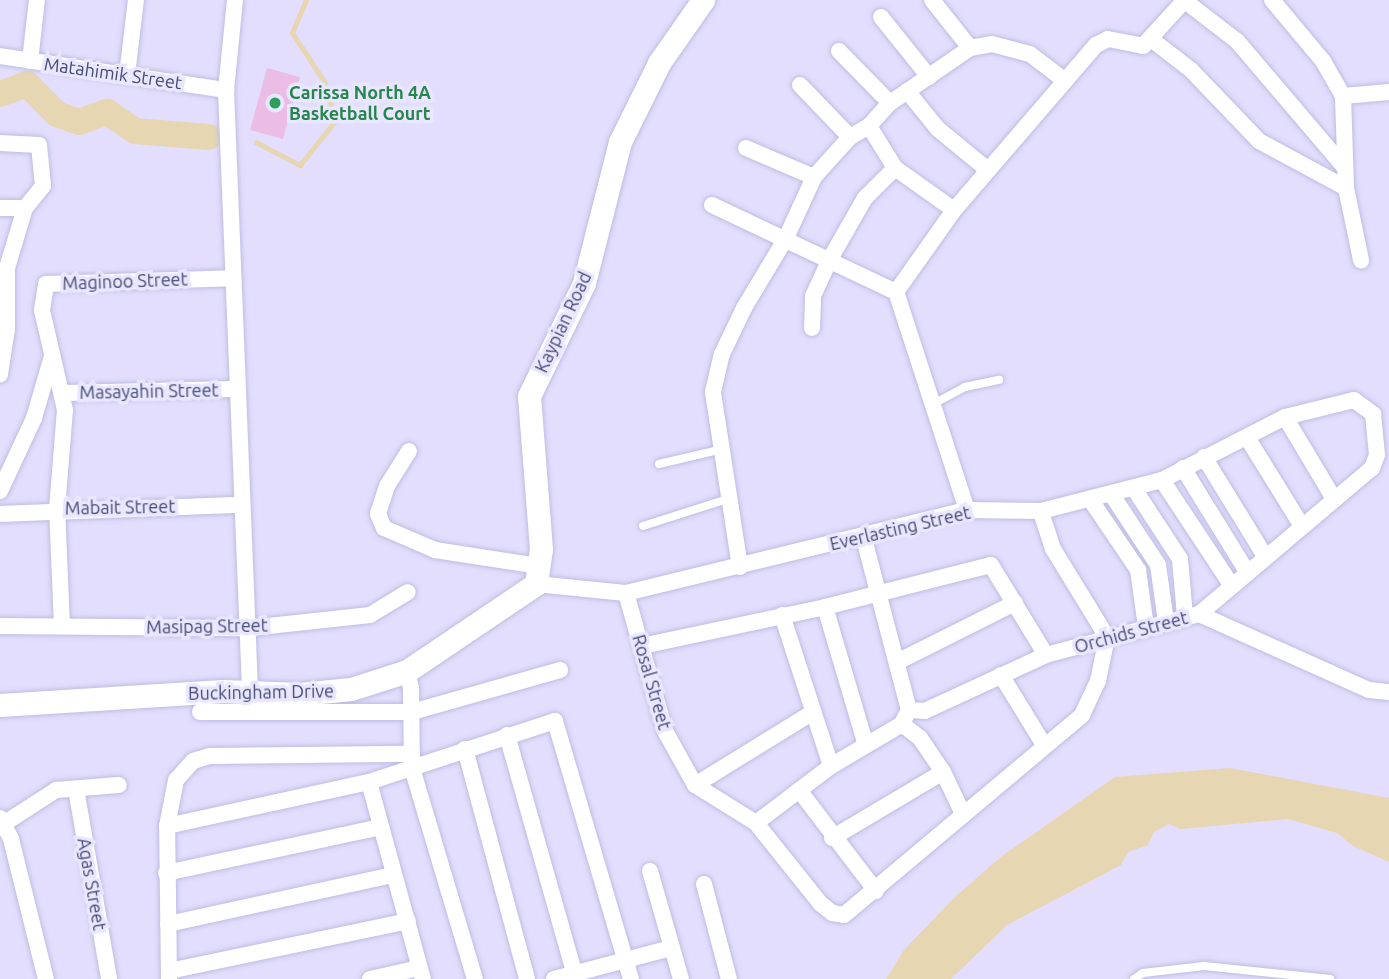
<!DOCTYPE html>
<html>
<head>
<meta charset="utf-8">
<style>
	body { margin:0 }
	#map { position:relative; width:1389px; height:979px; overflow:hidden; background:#e3defd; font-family:Ubuntu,sans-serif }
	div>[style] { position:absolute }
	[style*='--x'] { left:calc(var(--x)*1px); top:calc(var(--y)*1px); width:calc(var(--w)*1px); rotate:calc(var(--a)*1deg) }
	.green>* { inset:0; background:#ebbde5 }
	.water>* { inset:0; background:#e7d6b2 }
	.stream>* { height:4.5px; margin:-2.25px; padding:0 2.25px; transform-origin:2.25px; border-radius:2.25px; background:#e7d6b2 }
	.river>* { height:26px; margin:-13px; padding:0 13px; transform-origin:13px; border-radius:13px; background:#e7d6b2 }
	.roads { filter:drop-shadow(0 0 2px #bebde3) drop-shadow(0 0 2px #bebde3) }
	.lane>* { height:8px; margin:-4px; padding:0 4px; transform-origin:4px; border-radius:4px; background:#fff }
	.street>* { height:16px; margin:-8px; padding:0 8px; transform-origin:8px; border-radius:8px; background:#fff }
	.secondary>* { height:23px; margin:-11.5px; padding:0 11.5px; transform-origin:11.5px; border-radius:11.5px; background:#fff }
	.dots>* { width:19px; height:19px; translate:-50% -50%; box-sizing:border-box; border:4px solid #e9e6ff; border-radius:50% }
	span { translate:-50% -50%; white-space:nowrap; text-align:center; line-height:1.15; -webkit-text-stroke:7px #e9e6ff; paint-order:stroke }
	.street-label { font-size:18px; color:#454b74 }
	.leisure-label { font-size:18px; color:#27864d; font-weight:700 }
	.left { translate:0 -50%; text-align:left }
</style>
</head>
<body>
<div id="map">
	<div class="green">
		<div style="clip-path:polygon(267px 68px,300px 77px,283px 139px,250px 130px)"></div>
	</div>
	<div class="water">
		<div style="clip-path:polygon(1230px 768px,1389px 798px,1389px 862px,1353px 846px,1337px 833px,1288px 819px,1181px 829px,1169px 824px,1154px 832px,1148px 845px,1128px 852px,1121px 865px,1007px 925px,951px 979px,886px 979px,904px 950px,955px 897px,1002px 856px,1115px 777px)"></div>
	</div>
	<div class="stream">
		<div style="--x:256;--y:142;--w:50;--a:27.6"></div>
		<div style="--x:300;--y:165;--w:56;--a:-51.5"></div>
		<div style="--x:335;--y:121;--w:39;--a:-105"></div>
		<div style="--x:325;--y:83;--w:60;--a:-123.4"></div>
		<div style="--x:292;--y:33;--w:36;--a:-67"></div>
	</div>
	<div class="river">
		<div style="--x:0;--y:94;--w:29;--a:-20"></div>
		<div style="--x:27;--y:84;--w:42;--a:45"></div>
		<div style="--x:57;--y:114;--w:23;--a:20"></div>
		<div style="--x:79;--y:122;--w:30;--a:-20"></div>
		<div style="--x:107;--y:112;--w:34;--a:34"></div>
		<div style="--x:135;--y:131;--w:74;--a:4.6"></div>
	</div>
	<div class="roads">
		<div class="lane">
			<div style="--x:935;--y:403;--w:34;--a:-28"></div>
			<div style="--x:965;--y:387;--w:35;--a:-12"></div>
			<div style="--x:659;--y:464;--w:66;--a:-13.2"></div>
			<div style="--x:643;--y:526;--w:92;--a:-17.7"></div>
			<div style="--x:1134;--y:979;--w:11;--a:-34"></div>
			<div style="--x:1143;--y:973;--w:61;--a:-6.5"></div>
			<div style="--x:1204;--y:966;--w:127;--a:5.9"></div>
		</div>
		<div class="street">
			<div style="--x:235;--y:0;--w:90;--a:95.7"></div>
			<div style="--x:226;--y:90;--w:600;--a:87.71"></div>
			<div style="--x:932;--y:0;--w:61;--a:51.6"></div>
			<div style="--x:1272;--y:0;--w:80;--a:50.1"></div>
			<div style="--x:1323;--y:61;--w:40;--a:60.3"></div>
			<div style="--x:1343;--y:96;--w:46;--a:-5"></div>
			<div style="--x:1185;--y:1;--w:66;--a:37.6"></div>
			<div style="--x:1237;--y:41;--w:167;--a:49.6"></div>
			<div style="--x:881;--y:17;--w:77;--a:51.3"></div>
			<div style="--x:1151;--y:39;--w:51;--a:37.8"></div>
			<div style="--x:1191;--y:70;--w:98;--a:46.2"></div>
			<div style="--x:1259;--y:141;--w:99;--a:28.4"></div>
			<div style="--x:839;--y:51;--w:73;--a:45.6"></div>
			<div style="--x:0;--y:56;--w:229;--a:8.6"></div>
			<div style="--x:30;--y:61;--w:61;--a:-83.5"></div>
			<div style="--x:127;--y:75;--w:76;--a:-83.2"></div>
			<div style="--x:800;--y:85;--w:72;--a:46.1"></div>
			<div style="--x:907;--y:91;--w:49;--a:50.8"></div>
			<div style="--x:938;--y:129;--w:65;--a:39.4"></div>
			<div style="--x:1343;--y:96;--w:92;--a:88.1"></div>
			<div style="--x:1346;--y:188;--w:74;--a:78.2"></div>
			<div style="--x:869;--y:126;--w:49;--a:58.2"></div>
			<div style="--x:895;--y:168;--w:72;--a:35.4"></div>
			<div style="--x:0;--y:143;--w:39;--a:3"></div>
			<div style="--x:39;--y:145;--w:41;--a:84.4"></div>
			<div style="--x:43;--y:186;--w:28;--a:129"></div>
			<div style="--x:25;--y:208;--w:63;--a:106.7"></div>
			<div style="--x:7;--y:268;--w:61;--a:90"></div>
			<div style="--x:7;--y:329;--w:46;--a:98.8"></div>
			<div style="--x:746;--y:148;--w:74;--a:23.1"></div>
			<div style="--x:712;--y:205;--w:204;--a:25.3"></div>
			<div style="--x:0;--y:208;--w:25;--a:0"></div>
			<div style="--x:812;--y:328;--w:32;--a:-88"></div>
			<div style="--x:813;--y:296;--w:41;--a:-65.3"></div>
			<div style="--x:830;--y:259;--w:70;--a:-60.2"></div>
			<div style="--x:865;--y:198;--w:42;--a:-45"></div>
			<div style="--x:62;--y:393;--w:174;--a:-1.3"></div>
			<div style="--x:1285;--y:417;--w:96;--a:59.1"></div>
			<div style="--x:1248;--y:439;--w:102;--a:58.2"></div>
			<div style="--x:409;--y:451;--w:41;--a:122.2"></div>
			<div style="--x:387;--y:486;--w:29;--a:108"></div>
			<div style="--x:378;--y:514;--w:15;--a:67"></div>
			<div style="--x:384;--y:528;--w:56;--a:23.3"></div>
			<div style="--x:435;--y:550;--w:104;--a:8.8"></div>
			<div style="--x:1204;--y:457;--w:116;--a:58.4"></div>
			<div style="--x:1183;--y:468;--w:120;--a:58.3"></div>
			<div style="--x:1162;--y:480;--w:123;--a:56.6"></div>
			<div style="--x:1135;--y:490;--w:82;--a:56.9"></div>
			<div style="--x:1180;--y:559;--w:57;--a:85"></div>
			<div style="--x:0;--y:491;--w:81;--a:-65"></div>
			<div style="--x:34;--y:418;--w:65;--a:-73.8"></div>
			<div style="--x:1112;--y:495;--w:84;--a:56.7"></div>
			<div style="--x:1158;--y:565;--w:58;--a:82"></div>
			<div style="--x:1090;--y:499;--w:86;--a:55.9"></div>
			<div style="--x:1138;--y:570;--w:58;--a:82"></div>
			<div style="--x:967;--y:510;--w:229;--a:-108"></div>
			<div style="--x:896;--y:292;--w:100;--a:-54.7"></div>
			<div style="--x:954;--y:210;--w:218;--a:-49.3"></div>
			<div style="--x:1096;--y:45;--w:13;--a:-27"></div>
			<div style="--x:1108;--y:39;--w:36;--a:11"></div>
			<div style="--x:1143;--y:46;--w:62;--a:-47.6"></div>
			<div style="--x:0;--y:514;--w:239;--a:-2.2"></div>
			<div style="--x:863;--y:535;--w:181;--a:75.3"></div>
			<div style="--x:909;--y:710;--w:16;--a:117"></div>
			<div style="--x:740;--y:567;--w:177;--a:-98.8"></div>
			<div style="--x:713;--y:392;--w:39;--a:-77"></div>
			<div style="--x:722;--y:354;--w:51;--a:-64.4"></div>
			<div style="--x:744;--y:308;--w:82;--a:-59"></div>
			<div style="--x:786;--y:238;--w:67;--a:-65.3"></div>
			<div style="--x:814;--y:177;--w:54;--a:-48"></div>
			<div style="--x:850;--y:137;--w:22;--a:-30"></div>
			<div style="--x:869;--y:126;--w:31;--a:-48"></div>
			<div style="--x:890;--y:103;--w:97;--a:-34.5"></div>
			<div style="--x:970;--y:48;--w:22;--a:-10"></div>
			<div style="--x:992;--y:44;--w:39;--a:15"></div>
			<div style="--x:1030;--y:54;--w:43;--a:37.4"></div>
			<div style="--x:536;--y:584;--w:90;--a:5.7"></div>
			<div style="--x:626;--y:593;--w:351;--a:-13.7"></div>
			<div style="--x:967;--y:510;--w:74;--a:0.8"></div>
			<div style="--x:1041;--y:511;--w:125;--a:-14.4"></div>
			<div style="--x:1162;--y:480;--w:138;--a:-27.1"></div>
			<div style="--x:1285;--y:417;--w:71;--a:-13.8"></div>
			<div style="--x:1354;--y:400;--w:24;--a:36"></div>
			<div style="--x:1373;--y:414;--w:41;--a:84.4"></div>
			<div style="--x:1377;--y:455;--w:14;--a:111"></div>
			<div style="--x:1372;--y:468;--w:226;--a:139.8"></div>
			<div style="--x:1199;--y:614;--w:158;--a:165"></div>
			<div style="--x:1046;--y:655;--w:133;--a:155.2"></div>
			<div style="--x:925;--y:711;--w:16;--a:-176"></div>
			<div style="--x:626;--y:593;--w:143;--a:74.2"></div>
			<div style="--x:665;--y:731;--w:62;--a:60.9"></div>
			<div style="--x:695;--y:785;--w:72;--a:31.9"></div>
			<div style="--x:756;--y:823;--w:104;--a:51.3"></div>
			<div style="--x:821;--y:904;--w:14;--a:39"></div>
			<div style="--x:832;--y:913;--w:12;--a:9"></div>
			<div style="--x:844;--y:915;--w:311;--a:-40"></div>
			<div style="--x:1082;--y:715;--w:38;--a:-65"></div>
			<div style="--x:1098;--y:681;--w:45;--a:-78.4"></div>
			<div style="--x:1107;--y:637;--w:103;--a:-121.5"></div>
			<div style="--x:1053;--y:549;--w:40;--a:-108"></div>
			<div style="--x:825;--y:607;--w:141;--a:73.5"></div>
			<div style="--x:1199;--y:614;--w:186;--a:24.1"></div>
			<div style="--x:1369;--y:690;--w:20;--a:6"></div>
			<div style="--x:782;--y:615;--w:159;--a:72"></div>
			<div style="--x:0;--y:626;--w:250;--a:0.5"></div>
			<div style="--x:250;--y:628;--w:121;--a:-6.2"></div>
			<div style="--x:370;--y:615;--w:44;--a:-31.2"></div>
			<div style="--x:62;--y:626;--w:117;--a:-92.4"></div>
			<div style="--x:57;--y:509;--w:99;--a:-85.4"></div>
			<div style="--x:65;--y:410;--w:103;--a:-103"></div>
			<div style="--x:42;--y:310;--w:26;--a:-81"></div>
			<div style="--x:46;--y:284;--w:186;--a:-1.8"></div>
			<div style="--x:642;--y:646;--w:187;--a:-12"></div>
			<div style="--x:825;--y:607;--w:171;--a:-14.2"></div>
			<div style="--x:991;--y:565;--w:105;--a:58.6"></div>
			<div style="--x:897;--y:662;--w:132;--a:-26.6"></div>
			<div style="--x:407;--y:671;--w:17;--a:77"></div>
			<div style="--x:411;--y:688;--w:80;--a:89.3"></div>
			<div style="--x:412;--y:768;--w:220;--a:73.4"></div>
			<div style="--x:1001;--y:675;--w:82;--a:58.4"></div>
			<div style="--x:200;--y:712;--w:212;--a:0"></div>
			<div style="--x:412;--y:712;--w:154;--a:-15.8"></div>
			<div style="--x:902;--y:724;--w:23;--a:38"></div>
			<div style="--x:920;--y:738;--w:41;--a:55.9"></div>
			<div style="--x:943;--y:772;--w:47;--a:64.5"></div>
			<div style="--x:507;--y:735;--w:254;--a:74.2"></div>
			<div style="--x:465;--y:749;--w:238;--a:74.9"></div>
			<div style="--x:369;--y:782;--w:204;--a:74.7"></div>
			<div style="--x:695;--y:785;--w:139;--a:-31.7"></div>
			<div style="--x:76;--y:789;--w:193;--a:80.1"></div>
			<div style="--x:799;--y:790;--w:127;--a:52.7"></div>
			<div style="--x:0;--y:818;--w:24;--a:62"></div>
			<div style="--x:11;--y:839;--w:144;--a:76"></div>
			<div style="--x:5;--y:823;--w:61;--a:-32.9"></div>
			<div style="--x:56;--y:790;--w:63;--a:-4.5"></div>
			<div style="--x:756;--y:823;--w:94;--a:-37.2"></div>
			<div style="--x:831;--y:766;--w:82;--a:-30.6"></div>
			<div style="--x:167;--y:826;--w:207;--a:-12.3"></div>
			<div style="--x:369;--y:782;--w:196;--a:-18.2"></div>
			<div style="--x:555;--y:721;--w:269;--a:73.6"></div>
			<div style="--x:832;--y:838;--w:129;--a:-30.7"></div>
			<div style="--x:650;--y:871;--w:112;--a:74"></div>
			<div style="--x:166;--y:873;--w:219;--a:-12.1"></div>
			<div style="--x:704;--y:884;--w:98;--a:75.3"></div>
			<div style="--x:168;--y:924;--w:230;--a:-12.3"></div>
			<div style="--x:169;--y:971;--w:244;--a:-11.8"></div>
			<div style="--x:169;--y:979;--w:153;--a:-90.7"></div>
			<div style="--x:167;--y:826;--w:47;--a:-78.9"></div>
			<div style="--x:176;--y:780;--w:25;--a:-48"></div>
			<div style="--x:193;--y:761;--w:17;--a:-17"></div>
			<div style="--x:209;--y:756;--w:203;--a:-0.6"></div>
			<div style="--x:370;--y:979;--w:50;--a:-12.7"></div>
			<div style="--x:554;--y:979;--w:121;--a:-14.8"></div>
		</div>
		<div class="secondary">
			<div style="--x:0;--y:705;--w:223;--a:-3.6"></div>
			<div style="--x:223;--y:691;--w:77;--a:2.2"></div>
			<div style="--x:300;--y:694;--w:51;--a:-5.6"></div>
			<div style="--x:351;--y:689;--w:59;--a:-17.8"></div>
			<div style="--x:407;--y:671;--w:156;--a:-34"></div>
			<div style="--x:536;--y:584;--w:35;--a:-82"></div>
			<div style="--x:541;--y:549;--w:153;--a:-94.5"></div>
			<div style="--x:529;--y:396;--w:126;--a:-64"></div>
			<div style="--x:584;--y:283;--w:146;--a:-75.7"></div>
			<div style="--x:620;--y:142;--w:88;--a:-63.7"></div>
			<div style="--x:659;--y:63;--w:77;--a:-55.1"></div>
		</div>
	</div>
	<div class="dots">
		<div style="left:275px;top:103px;background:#2e9e5b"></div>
	</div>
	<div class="street-label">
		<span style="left:113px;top:73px;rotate:8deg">Matahimik Street</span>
		<span style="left:125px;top:281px;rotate:-2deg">Maginoo Street</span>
		<span style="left:563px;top:322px;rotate:-65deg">Kaypian Road</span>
		<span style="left:149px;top:391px;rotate:-1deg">Masayahin Street</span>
		<span style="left:120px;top:507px;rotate:-1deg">Mabait Street</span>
		<span style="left:900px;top:528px;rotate:-13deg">Everlasting Street</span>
		<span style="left:207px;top:626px;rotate:-1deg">Masipag Street</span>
		<span style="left:1131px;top:632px;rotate:-15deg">Orchids Street</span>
		<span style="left:652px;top:682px;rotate:74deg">Rosal Street</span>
		<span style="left:261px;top:692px;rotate:-1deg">Buckingham Drive</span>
		<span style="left:92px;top:884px;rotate:80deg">Agas Street</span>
	</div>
	<div class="leisure-label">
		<span class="left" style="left:289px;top:103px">Carissa North 4A<br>Basketball Court</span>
	</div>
</div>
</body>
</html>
